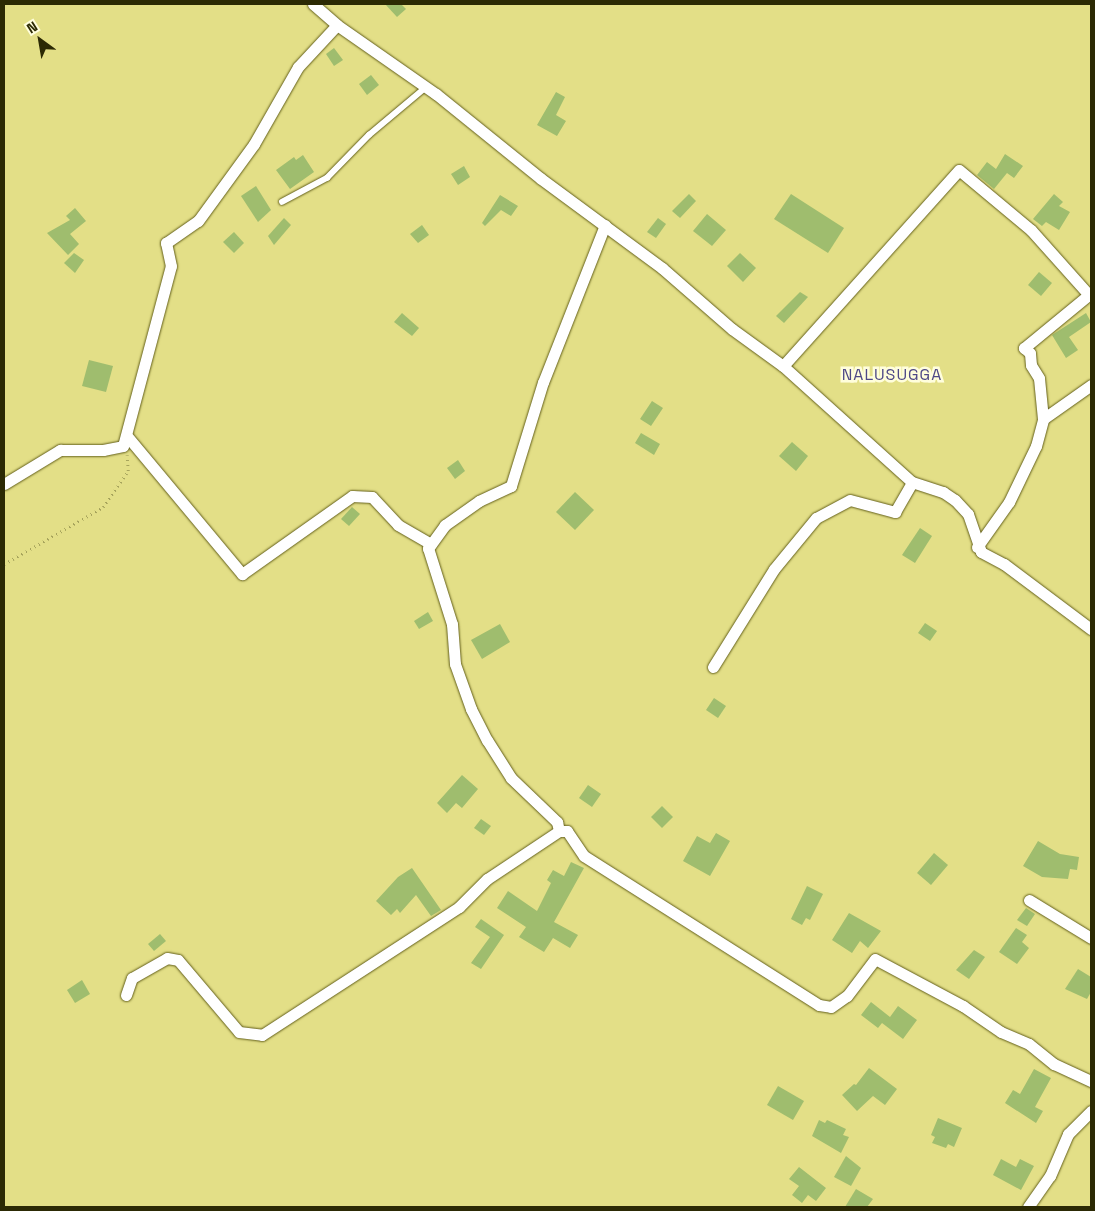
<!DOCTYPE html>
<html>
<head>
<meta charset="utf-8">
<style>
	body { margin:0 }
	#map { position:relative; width:1095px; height:1211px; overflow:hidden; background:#e3df87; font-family:"Space Grotesk",sans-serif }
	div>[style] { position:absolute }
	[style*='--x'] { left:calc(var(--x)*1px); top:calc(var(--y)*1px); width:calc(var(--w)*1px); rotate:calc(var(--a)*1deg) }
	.building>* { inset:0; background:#9fbd6e }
	.path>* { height:2.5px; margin-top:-1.25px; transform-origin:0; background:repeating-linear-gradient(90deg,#a7a45c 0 1px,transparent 0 5px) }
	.roads { filter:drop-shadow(0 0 1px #635f1b) drop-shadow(0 0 1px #635f1b) }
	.lane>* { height:5.5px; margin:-2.75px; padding:0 2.75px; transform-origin:2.75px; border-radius:2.75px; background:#fff }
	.street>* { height:11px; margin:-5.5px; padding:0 5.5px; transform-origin:5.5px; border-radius:5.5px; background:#fff }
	span { translate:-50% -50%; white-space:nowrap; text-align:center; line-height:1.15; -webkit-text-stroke:5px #fffedc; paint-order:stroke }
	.quarter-label { font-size:16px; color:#4e4886; letter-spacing:1px }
	.frame { position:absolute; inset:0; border:5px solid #2c2a04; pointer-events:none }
	.north { position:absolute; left:15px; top:15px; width:50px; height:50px; -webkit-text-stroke:4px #fffedc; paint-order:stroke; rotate:328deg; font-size:14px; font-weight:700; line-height:20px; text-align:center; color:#2c2a04 }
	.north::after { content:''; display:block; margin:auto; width:18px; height:22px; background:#2c2a04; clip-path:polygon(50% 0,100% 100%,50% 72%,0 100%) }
</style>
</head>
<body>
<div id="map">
	<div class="building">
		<div style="clip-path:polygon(385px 4px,401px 4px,406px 9px,397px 17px)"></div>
		<div style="clip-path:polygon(334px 48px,343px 60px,334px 66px,326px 54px)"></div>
		<div style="clip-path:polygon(371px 75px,379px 85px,367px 95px,359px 84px)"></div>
		<div style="clip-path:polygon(556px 92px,565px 97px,556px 115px,566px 121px,557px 136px,537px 125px)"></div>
		<div style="clip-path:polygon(1005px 154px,1023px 166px,1014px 178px,1007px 173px,994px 189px,977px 175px,987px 162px,996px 169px)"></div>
		<div style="clip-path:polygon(303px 155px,314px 172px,290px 189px,276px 170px,294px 157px,296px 160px)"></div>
		<div style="clip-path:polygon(464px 166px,470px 177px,458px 185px,451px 174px)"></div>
		<div style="clip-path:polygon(256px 186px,271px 210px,258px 222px,241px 196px)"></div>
		<div style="clip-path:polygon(689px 194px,696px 201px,680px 218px,672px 211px)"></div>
		<div style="clip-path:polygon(791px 194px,844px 228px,828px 253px,774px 219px)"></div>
		<div style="clip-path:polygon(1054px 194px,1063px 202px,1059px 206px,1070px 212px,1059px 230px,1046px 222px,1042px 226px,1033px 219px)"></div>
		<div style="clip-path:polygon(500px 195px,518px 206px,511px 216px,501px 210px,485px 226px,482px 223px)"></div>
		<div style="clip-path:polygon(75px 208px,86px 221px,70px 234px,79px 244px,68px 255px,47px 233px,70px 220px,66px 216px)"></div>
		<div style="clip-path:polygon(707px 214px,726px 230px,712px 246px,693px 231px)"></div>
		<div style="clip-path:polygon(284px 218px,291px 225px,274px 245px,268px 236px)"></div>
		<div style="clip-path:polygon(658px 218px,666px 224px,656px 238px,647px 232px)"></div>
		<div style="clip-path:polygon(422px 225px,429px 235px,418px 243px,410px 234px)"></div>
		<div style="clip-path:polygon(234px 232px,244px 243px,234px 253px,223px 242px)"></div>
		<div style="clip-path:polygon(74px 253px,84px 260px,75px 273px,64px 263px)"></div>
		<div style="clip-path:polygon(740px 253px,756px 268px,743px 282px,727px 266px)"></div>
		<div style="clip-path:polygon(1039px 272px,1052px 283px,1041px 296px,1028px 285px)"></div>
		<div style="clip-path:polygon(800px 292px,808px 297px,784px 323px,776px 316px)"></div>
		<div style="clip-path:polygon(402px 313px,419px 328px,412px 336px,394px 322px)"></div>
		<div style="clip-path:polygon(1086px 313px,1091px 322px,1069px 337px,1078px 350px,1066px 358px,1052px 335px)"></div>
		<div style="clip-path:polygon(89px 360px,113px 366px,106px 392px,82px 386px)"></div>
		<div style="clip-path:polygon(652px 401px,663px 408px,651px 426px,640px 419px)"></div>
		<div style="clip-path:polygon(641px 433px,660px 444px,654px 455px,635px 443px)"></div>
		<div style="clip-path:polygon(792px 442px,808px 456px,796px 471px,779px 456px)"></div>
		<div style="clip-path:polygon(458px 460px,465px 471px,455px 479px,447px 468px)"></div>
		<div style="clip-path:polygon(575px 492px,594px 510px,575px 530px,556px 512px)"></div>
		<div style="clip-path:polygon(352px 507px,360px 514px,349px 526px,341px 519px)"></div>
		<div style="clip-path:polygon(920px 528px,932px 536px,915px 563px,902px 555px)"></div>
		<div style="clip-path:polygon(428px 612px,433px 621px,419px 629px,414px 621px)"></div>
		<div style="clip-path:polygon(925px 623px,937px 631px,930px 641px,918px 633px)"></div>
		<div style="clip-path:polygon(500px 624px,510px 642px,482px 659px,471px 640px)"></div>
		<div style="clip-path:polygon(714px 698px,726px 706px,718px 718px,706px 710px)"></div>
		<div style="clip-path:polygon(462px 775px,478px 789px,462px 808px,456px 803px,447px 813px,437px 803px)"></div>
		<div style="clip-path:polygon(588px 785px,601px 794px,592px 807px,579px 798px)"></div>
		<div style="clip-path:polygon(662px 806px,673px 817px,662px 828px,651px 817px)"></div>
		<div style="clip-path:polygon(481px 819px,491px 826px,484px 835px,474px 828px)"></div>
		<div style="clip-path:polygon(716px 833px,730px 841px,710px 876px,683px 861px,697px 836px,710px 843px)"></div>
		<div style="clip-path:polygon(1038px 841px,1060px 854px,1079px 857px,1077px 870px,1070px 869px,1068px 879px,1042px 877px,1023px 866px)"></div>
		<div style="clip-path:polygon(934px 853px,948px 865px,931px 885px,917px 873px)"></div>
		<div style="clip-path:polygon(571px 862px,584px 868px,554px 922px,578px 935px,570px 948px,553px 938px,544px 952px,519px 937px,526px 927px,497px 908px,508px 891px,537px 911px,551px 883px,547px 880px,553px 870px,564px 876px)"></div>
		<div style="clip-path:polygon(412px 868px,441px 910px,431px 916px,416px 895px,400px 913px,397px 909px,391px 915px,376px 901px,398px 877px)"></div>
		<div style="clip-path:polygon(807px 886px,823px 894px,810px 920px,806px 918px,802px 925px,791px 919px)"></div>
		<div style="clip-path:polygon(1026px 908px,1035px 914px,1027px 926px,1017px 920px)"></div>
		<div style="clip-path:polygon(849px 913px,881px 931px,868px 948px,860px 941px,852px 953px,832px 940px)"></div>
		<div style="clip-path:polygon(481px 919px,504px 935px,481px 969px,471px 963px,490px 937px,475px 927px)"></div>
		<div style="clip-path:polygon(1016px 928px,1027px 935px,1022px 942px,1029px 948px,1017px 964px,999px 952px)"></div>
		<div style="clip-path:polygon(160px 934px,166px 941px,154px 951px,148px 944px)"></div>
		<div style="clip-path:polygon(974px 950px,985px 957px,969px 979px,956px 970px)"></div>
		<div style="clip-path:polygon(1078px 969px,1091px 977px,1091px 992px,1087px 999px,1065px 989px)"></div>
		<div style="clip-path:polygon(82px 980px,90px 994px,75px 1003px,67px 990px)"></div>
		<div style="clip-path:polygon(871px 1002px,890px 1017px,898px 1006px,917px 1020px,903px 1039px,882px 1023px,878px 1028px,861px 1015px)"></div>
		<div style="clip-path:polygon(869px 1068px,897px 1089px,885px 1105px,873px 1096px,857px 1111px,842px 1095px,854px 1084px,856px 1085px)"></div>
		<div style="clip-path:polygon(1034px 1069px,1051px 1078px,1035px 1107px,1043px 1111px,1036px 1123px,1005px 1103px,1013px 1090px,1020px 1094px)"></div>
		<div style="clip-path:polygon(778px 1086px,804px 1101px,793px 1120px,767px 1105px)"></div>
		<div style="clip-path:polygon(938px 1118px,962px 1128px,954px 1147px,948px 1144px,946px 1148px,932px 1143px,935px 1137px,931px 1135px)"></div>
		<div style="clip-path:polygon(819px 1120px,825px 1123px,827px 1120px,846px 1129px,843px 1135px,849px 1137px,841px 1153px,812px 1136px)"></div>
		<div style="clip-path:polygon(846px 1156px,861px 1168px,851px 1186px,834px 1177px)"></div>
		<div style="clip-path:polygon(1001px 1159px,1016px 1167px,1020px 1159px,1034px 1166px,1021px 1190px,993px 1175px)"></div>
		<div style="clip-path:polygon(799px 1167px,826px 1188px,816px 1201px,808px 1195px,802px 1203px,792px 1195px,799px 1186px,789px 1179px)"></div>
		<div style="clip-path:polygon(856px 1189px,873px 1199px,867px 1207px,845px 1207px)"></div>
	</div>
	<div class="path">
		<div style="--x:4;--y:564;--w:114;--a:-29.9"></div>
		<div style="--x:103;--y:507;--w:44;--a:-55.2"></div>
		<div style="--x:128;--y:471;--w:16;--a:-94"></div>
	</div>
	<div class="roads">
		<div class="lane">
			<div style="--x:282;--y:202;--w:51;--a:-28.1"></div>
			<div style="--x:327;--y:178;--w:60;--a:-45.7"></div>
			<div style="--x:369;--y:135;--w:73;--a:-40"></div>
		</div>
		<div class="street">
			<div style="--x:313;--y:4;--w:32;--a:41"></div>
			<div style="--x:337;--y:25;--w:121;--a:34.9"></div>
			<div style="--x:436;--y:94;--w:134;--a:38.9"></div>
			<div style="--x:540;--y:178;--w:152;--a:36.4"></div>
			<div style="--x:662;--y:268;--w:93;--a:41.1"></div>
			<div style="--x:732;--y:329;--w:63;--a:36"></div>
			<div style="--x:783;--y:366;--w:173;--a:42"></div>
			<div style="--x:912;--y:482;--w:33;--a:18"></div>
			<div style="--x:943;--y:492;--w:14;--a:34"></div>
			<div style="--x:955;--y:500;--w:19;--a:47"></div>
			<div style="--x:968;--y:514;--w:40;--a:71.1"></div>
			<div style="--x:981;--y:552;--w:26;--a:28"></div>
			<div style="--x:1004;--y:564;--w:109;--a:36.8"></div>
			<div style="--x:605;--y:225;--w:169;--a:111.5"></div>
			<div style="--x:543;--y:382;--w:109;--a:107.1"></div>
			<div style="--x:511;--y:486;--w:35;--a:155"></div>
			<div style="--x:479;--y:501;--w:42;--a:144.8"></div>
			<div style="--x:445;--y:525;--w:29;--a:126"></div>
			<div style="--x:428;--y:548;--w:80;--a:72.5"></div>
			<div style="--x:452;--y:624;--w:40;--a:85.7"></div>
			<div style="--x:455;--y:664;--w:48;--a:70.4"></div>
			<div style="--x:471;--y:709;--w:35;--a:63"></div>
			<div style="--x:487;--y:740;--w:45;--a:57.7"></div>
			<div style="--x:511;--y:778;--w:64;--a:43.7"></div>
			<div style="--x:557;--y:822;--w:9;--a:77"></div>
			<div style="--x:559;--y:831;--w:8;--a:0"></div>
			<div style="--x:567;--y:831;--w:30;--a:56"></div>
			<div style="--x:584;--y:856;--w:278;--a:32.4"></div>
			<div style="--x:819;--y:1005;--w:12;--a:9"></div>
			<div style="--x:831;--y:1007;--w:19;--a:-35"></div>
			<div style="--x:847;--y:996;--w:46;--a:-52.9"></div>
			<div style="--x:875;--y:959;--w:100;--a:28.1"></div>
			<div style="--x:963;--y:1006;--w:46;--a:34.4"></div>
			<div style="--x:1001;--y:1032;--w:30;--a:23"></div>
			<div style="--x:1029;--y:1044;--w:32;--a:39"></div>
			<div style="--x:1054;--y:1064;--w:41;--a:24.7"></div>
			<div style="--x:783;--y:366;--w:263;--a:-48.1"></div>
			<div style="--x:959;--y:170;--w:94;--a:39.8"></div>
			<div style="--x:1031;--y:230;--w:87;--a:48.3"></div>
			<div style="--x:1043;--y:419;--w:59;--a:-35.3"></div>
			<div style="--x:127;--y:436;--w:180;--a:50.2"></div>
			<div style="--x:242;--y:574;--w:135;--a:-35.3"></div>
			<div style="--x:352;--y:496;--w:20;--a:3"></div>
			<div style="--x:372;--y:497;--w:38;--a:47"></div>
			<div style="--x:398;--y:525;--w:38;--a:30"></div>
			<div style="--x:4;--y:484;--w:66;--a:-31.3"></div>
			<div style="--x:60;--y:450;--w:43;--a:0"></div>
			<div style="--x:103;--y:450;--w:20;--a:-11"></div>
			<div style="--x:123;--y:446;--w:186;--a:-75.1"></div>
			<div style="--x:171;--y:266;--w:24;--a:-102"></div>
			<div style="--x:166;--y:243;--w:39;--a:-35"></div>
			<div style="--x:198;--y:221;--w:95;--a:-54"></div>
			<div style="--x:254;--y:144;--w:89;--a:-60.3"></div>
			<div style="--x:298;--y:67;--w:57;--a:-47.1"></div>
			<div style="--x:977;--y:547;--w:55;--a:-54.6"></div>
			<div style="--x:1009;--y:502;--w:62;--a:-64.3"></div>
			<div style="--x:1036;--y:446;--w:28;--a:-75"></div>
			<div style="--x:1043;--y:419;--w:41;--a:-95.6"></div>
			<div style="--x:1039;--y:378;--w:15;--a:-122"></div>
			<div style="--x:1031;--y:365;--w:12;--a:-95"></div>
			<div style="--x:1030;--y:353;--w:8;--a:-140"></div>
			<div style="--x:1024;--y:348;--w:87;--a:-39.4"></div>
			<div style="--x:713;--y:667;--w:115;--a:-58.1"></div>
			<div style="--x:774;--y:569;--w:66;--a:-50.5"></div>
			<div style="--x:816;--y:518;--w:38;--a:-28"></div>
			<div style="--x:850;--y:500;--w:47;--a:14.9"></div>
			<div style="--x:895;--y:512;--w:34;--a:-60"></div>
			<div style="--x:1029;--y:900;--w:73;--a:31.5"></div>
			<div style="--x:126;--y:995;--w:18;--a:-71"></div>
			<div style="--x:132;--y:978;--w:40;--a:-29.7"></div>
			<div style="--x:167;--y:958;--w:11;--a:10"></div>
			<div style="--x:178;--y:960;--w:94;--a:49.7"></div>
			<div style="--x:239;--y:1032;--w:23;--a:7"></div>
			<div style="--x:262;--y:1035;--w:235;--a:-33"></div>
			<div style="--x:459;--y:907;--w:40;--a:-45"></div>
			<div style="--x:487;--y:879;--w:87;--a:-33.7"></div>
			<div style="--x:1028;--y:1207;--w:38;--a:-55"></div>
			<div style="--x:1050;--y:1176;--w:46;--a:-66.8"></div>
			<div style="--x:1068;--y:1134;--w:33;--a:-45"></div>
		</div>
	</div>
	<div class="quarter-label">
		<span style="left:892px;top:375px">NALUSUGGA</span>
	</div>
	<div class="frame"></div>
	<div class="north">N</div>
</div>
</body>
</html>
